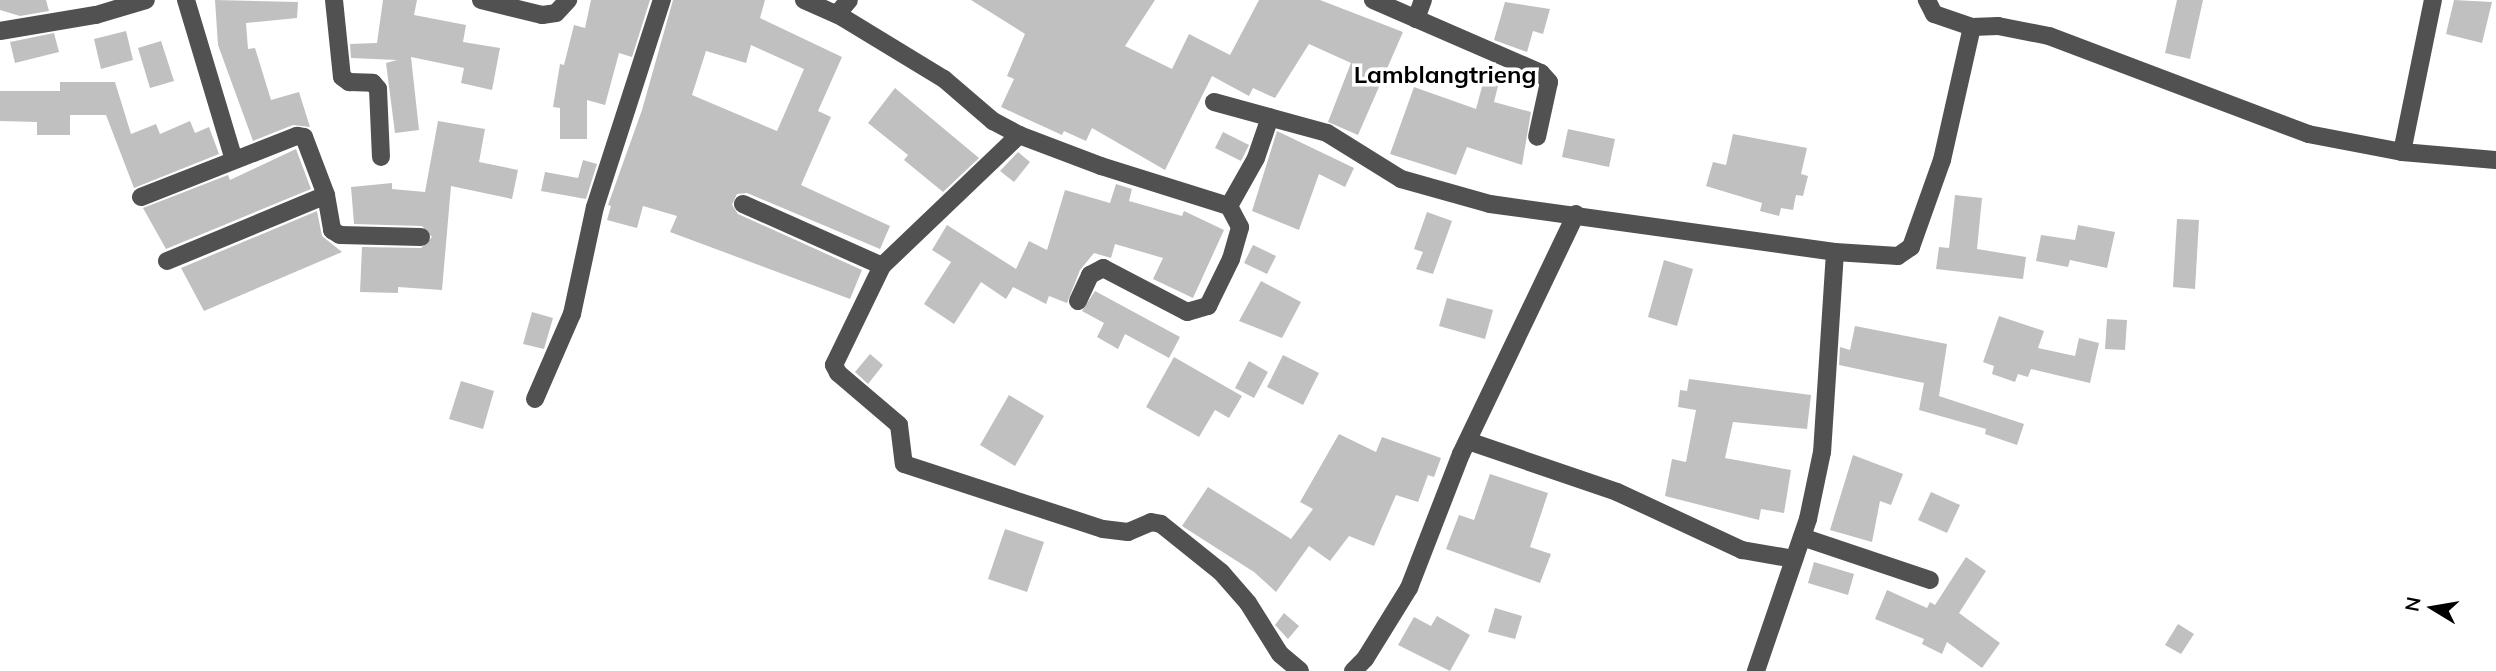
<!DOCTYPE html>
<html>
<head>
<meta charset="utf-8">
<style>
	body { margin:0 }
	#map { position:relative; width:2496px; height:671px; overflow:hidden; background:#fff; font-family:Mulish,sans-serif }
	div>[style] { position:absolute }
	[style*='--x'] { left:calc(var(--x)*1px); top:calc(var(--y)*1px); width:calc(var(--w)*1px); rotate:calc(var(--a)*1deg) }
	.building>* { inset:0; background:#c0c0c0 }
	.minor>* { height:18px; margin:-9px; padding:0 9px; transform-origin:9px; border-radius:9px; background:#515151 }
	span { translate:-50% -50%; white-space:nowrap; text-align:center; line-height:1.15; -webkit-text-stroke:7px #fff; paint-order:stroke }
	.quarter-label { font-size:24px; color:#000; font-weight:700 }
	.north { position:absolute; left:2398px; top:573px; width:70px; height:70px; -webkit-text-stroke:5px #fff; paint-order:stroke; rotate:281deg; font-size:19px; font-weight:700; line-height:28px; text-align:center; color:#000 }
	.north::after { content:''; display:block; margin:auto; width:24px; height:32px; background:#000; clip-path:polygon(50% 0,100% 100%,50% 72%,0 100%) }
</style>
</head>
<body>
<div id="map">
	<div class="building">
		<div style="clip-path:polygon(0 0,46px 0,49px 11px,20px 16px,0 10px)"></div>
		<div style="clip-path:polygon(215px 0,298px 2px,297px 18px,246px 23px,248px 49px,255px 48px,271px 100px,299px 92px,310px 127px,293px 125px,253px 141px,218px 45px)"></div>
		<div style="clip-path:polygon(383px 0,417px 0,414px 15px,466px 25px,463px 42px,500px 48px,492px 90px,461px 83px,464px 68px,411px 57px,419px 130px,395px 133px,386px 63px,397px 60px,351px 58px,350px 44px,377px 43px)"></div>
		<div style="clip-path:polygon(591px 0,650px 0,632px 57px,619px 53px,605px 105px,587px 100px,587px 139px,560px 139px,560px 108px,553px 107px,560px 64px,564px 65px,574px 25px,585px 28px)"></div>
		<div style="clip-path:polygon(evenodd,673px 0,765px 0,760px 18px,842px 57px,818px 111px,831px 117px,801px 185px,890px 226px,880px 249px,747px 193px,737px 194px,732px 205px,738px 214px,862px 270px,850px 299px,670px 232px,677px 216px,643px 206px,637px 228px,607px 220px,611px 206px,608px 205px,642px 110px,673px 0,751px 45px,804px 69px,777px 131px,692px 95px,706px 51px,746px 63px,751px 45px)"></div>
		<div style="clip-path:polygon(971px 0,1155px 0,1125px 46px,1172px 69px,1189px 34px,1230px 55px,1259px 0,1320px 0,1403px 32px,1358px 135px,1328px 122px,1351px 63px,1309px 44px,1275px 98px,1253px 88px,1249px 96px,1212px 76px,1165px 170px,1092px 128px,1086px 141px,1064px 131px,1062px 135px,1001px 107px,1014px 79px,1007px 76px,1025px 34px)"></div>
		<div style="clip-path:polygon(2177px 0,2203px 0,2190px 59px,2165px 53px)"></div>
		<div style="clip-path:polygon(2454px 0,2492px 2px,2482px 43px,2446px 34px)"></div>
		<div style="clip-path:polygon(1505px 2px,1550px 9px,1543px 34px,1533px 31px,1527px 52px,1494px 40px)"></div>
		<div style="clip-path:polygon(126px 31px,133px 60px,101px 69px,94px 39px)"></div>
		<div style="clip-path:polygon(54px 33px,59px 52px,15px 63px,10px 42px)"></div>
		<div style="clip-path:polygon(161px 41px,174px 81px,150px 88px,138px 48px)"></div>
		<div style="clip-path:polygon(60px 82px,115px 82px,131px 134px,156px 124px,160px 134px,190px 121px,195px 133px,209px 127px,219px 154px,134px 188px,106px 115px,70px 115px,70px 135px,37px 135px,37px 122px,0 121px,0 91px,60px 91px)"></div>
		<div style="clip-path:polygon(1483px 83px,1498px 86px,1494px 102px,1531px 112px,1522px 165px,1467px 147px,1456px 175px,1390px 154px,1414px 87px,1476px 109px)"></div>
		<div style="clip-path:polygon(895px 88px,979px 158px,943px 192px,904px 160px,908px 155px,868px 123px)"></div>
		<div style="clip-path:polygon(438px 121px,485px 129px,479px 162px,518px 170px,512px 199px,451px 186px,442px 290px,398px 287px,398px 293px,360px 292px,362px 247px,421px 248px,432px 237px,422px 226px,354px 224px,351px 187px,392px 183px,392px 189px,425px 192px)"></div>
		<div style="clip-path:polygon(1568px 129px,1615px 139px,1609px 167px,1562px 157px)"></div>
		<div style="clip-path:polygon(1277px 131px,1354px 168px,1345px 187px,1319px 174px,1299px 230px,1252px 211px)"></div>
		<div style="clip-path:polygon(1223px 132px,1249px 145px,1241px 161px,1215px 148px)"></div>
		<div style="clip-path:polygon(1733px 134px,1807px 148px,1801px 174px,1808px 176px,1803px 196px,1796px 195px,1793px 210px,1781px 208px,1779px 216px,1760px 211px,1762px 203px,1706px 186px,1713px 162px,1726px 165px)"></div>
		<div style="clip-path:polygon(296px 149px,311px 189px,166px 249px,143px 208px,228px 175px,230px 180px)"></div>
		<div style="clip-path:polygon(1018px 152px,1030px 162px,1014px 182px,1000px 171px)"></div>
		<div style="clip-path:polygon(583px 160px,597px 164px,586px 199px,541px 191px,545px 172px,578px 178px)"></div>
		<div style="clip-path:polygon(1116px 184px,1132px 189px,1129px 201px,1182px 216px,1184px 211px,1224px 230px,1193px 298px,1153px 279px,1163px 258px,1115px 244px,1111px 258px,1094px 253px,1080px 270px,1067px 303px,1049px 296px,1046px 304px,1013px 287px,1006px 299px,981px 282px,954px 324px,924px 304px,951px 262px,932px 250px,947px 225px,1016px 269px,1029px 241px,1047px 250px,1065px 190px,1110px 203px)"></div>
		<div style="clip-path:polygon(1955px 195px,1982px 198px,1977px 249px,2026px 257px,2023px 279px,1936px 269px,1939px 247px,1949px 248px)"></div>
		<div style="clip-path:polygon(317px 211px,322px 236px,342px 252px,204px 311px,181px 268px)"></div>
		<div style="clip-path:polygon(1427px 212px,1452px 221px,1433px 274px,1416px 269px,1423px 252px,1414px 249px)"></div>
		<div style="clip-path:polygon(2177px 219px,2199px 220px,2195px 289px,2173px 287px)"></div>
		<div style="clip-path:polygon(2078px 225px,2115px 232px,2107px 268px,2070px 260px,2068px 267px,2036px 261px,2041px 235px,2075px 240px)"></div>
		<div style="clip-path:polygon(1253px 245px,1276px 256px,1267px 274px,1244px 263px)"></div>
		<div style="clip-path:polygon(1664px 260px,1693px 269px,1677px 326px,1648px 317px)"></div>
		<div style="clip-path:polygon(1261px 281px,1301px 302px,1282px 338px,1239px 321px)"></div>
		<div style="clip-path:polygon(1095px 291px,1180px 337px,1169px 358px,1125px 334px,1118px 349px,1097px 337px,1104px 323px,1082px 311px)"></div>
		<div style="clip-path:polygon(1447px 298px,1493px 310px,1485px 339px,1439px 326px)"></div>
		<div style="clip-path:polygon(532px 312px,553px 318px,544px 349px,523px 344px)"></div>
		<div style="clip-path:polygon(1999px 316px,2044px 331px,2038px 348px,2075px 356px,2079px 338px,2099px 343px,2090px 383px,2031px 369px,2028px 377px,2018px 374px,2015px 382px,1992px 374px,1994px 366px,1983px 362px)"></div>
		<div style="clip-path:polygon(2107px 319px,2127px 320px,2125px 350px,2105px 349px)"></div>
		<div style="clip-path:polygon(1855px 326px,1947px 344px,1939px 396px,2024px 424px,2017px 445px,1985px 434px,1986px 429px,1919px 410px,1924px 383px,1839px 365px,1840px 347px,1850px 350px)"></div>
		<div style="clip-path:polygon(870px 354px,883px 365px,868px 384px,855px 372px)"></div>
		<div style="clip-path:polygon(1283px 355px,1319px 373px,1303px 405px,1267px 387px)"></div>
		<div style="clip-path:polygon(1174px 357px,1242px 396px,1229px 418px,1215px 410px,1199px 437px,1146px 407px)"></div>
		<div style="clip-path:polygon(1249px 361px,1268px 372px,1254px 398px,1235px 388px)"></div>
		<div style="clip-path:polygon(1689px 379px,1811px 395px,1807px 429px,1733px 422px,1725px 458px,1791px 470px,1784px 513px,1761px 509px,1759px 520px,1665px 496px,1672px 459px,1686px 462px,1696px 410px,1678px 407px,1680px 390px,1687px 391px)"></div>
		<div style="clip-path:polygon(461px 381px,494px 391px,483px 429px,449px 419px)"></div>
		<div style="clip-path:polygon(1009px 395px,1044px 416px,1015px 466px,980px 445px)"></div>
		<div style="clip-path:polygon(1339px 434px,1376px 452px,1382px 437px,1441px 458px,1434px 477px,1428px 475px,1418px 502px,1396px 495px,1374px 546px,1349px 536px,1330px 561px,1309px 546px,1276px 592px,1254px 572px,1182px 526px,1208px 487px,1291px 539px,1313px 509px,1300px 502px)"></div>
		<div style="clip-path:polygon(1853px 455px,1903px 474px,1891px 505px,1880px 501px,1872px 542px,1830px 530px)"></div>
		<div style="clip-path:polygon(1490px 474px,1548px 493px,1530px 547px,1551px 554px,1540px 583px,1446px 549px,1459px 515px,1474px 520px)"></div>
		<div style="clip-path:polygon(1931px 492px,1960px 505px,1947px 533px,1918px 520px)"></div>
		<div style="clip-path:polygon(1005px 529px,1044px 542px,1027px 592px,988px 579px)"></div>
		<div style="clip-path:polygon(1966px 557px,1986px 571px,1959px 613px,2000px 643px,1982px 668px,1947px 642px,1942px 654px,1922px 644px,1924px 639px,1875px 619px,1887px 590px,1927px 608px,1930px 602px,1935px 605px)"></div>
		<div style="clip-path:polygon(1814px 562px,1854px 574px,1848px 595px,1808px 583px)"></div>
		<div style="clip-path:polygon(1495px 608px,1522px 616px,1515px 639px,1488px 632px)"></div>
		<div style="clip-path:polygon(1284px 613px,1299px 626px,1288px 639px,1275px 625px)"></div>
		<div style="clip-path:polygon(1437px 616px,1470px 635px,1450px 671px,1398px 645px,1414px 617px,1431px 626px)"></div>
		<div style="clip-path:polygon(2178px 624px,2194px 634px,2181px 654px,2165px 645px)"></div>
	</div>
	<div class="minor">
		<div style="--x:186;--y:0;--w:164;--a:73.3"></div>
		<div style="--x:334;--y:0;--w:77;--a:84.1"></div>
		<div style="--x:342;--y:77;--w:9;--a:36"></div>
		<div style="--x:349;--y:82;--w:24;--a:2"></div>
		<div style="--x:373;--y:83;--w:8;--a:50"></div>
		<div style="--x:378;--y:89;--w:68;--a:87.5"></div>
		<div style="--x:481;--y:0;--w:63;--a:13.8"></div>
		<div style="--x:542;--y:15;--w:14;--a:-8"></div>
		<div style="--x:556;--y:13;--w:18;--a:-47"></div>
		<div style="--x:804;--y:0;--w:42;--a:24.1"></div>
		<div style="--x:842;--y:17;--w:119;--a:31.3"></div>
		<div style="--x:944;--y:79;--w:65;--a:40.6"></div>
		<div style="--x:993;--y:121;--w:30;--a:28"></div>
		<div style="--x:1019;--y:135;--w:88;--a:20.7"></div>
		<div style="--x:1101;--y:166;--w:134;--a:17.4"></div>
		<div style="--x:1229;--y:206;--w:55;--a:-60.6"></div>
		<div style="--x:1256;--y:158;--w:43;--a:-71.1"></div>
		<div style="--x:1373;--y:0;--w:183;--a:23.5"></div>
		<div style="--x:1541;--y:73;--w:12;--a:48"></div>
		<div style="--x:1549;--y:82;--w:56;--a:102.3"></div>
		<div style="--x:837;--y:14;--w:18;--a:-49"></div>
		<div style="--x:1416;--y:19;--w:20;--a:-70"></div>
		<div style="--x:1972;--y:27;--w:26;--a:-2"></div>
		<div style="--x:1998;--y:26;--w:52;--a:11.1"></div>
		<div style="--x:2049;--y:36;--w:277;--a:20.7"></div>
		<div style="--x:2308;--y:134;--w:96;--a:10.8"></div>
		<div style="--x:2402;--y:152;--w:94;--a:4.9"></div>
		<div style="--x:0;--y:31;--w:97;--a:-9.5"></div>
		<div style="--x:96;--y:15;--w:52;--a:-16.7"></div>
		<div style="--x:1214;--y:102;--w:117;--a:15.3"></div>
		<div style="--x:1327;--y:133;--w:87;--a:31.9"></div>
		<div style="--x:1401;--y:179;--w:92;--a:15.7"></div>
		<div style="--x:1490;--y:204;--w:348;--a:7.9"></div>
		<div style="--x:1835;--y:252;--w:200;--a:93.7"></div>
		<div style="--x:1822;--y:452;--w:68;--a:101.8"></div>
		<div style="--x:1808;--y:519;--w:161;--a:108.9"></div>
		<div style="--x:2402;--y:152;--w:155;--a:-78.5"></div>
		<div style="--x:141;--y:197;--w:168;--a:-21.4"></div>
		<div style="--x:297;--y:136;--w:7;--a:8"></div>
		<div style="--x:304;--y:137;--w:62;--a:69.2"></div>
		<div style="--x:743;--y:204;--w:152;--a:24"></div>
		<div style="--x:882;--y:266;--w:190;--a:-43.7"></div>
		<div style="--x:1835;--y:252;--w:63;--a:3.6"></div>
		<div style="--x:1898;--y:256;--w:16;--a:-35"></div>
		<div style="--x:1911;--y:247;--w:92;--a:-70.4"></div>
		<div style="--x:1942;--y:160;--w:136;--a:-77.3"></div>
		<div style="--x:1972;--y:27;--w:40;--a:-161.1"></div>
		<div style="--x:1934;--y:14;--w:16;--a:-117"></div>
		<div style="--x:167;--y:261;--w:172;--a:-22.5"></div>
		<div style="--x:326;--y:195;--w:36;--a:80"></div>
		<div style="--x:332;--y:230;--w:9;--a:32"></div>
		<div style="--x:340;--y:235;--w:81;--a:1.4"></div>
		<div style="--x:882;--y:266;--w:110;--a:115.9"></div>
		<div style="--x:834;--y:365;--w:9;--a:63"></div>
		<div style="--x:838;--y:373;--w:80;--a:40.4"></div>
		<div style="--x:899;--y:425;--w:39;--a:83"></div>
		<div style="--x:904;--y:464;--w:209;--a:18.1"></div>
		<div style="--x:1103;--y:529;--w:25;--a:7"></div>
		<div style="--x:1128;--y:532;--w:25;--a:-23"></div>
		<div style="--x:1151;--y:522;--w:10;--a:11"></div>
		<div style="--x:1161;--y:524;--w:77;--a:38.7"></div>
		<div style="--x:1221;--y:572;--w:41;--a:48.9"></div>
		<div style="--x:1248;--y:603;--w:60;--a:57.9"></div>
		<div style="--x:1280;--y:654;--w:26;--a:40"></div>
		<div style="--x:1078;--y:301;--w:29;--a:-65"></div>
		<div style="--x:1090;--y:275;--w:15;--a:-28"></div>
		<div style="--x:1103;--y:268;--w:95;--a:27.6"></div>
		<div style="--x:1187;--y:312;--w:22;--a:-16"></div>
		<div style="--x:1208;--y:306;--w:52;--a:-63.9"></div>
		<div style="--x:1231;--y:259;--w:33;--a:-74"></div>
		<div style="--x:1240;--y:227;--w:24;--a:-118"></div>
		<div style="--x:535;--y:399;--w:93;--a:-66.5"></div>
		<div style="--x:572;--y:314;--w:109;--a:-77.9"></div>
		<div style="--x:595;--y:207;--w:218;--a:-72.1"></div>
		<div style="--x:1468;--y:441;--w:157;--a:18.9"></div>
		<div style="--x:1617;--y:492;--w:138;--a:24.9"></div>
		<div style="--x:1742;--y:550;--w:53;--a:9.8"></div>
		<div style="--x:1802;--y:537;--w:135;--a:18.6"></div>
		<div style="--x:1353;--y:671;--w:17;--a:-45"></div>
		<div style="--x:1365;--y:659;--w:84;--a:-58.2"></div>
		<div style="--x:1409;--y:588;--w:144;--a:-68.8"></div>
		<div style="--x:1461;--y:454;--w:266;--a:-64.4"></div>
	</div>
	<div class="quarter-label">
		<span style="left:1445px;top:75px">Lamblangtrieng</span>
	</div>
	<div class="north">N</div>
</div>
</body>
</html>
